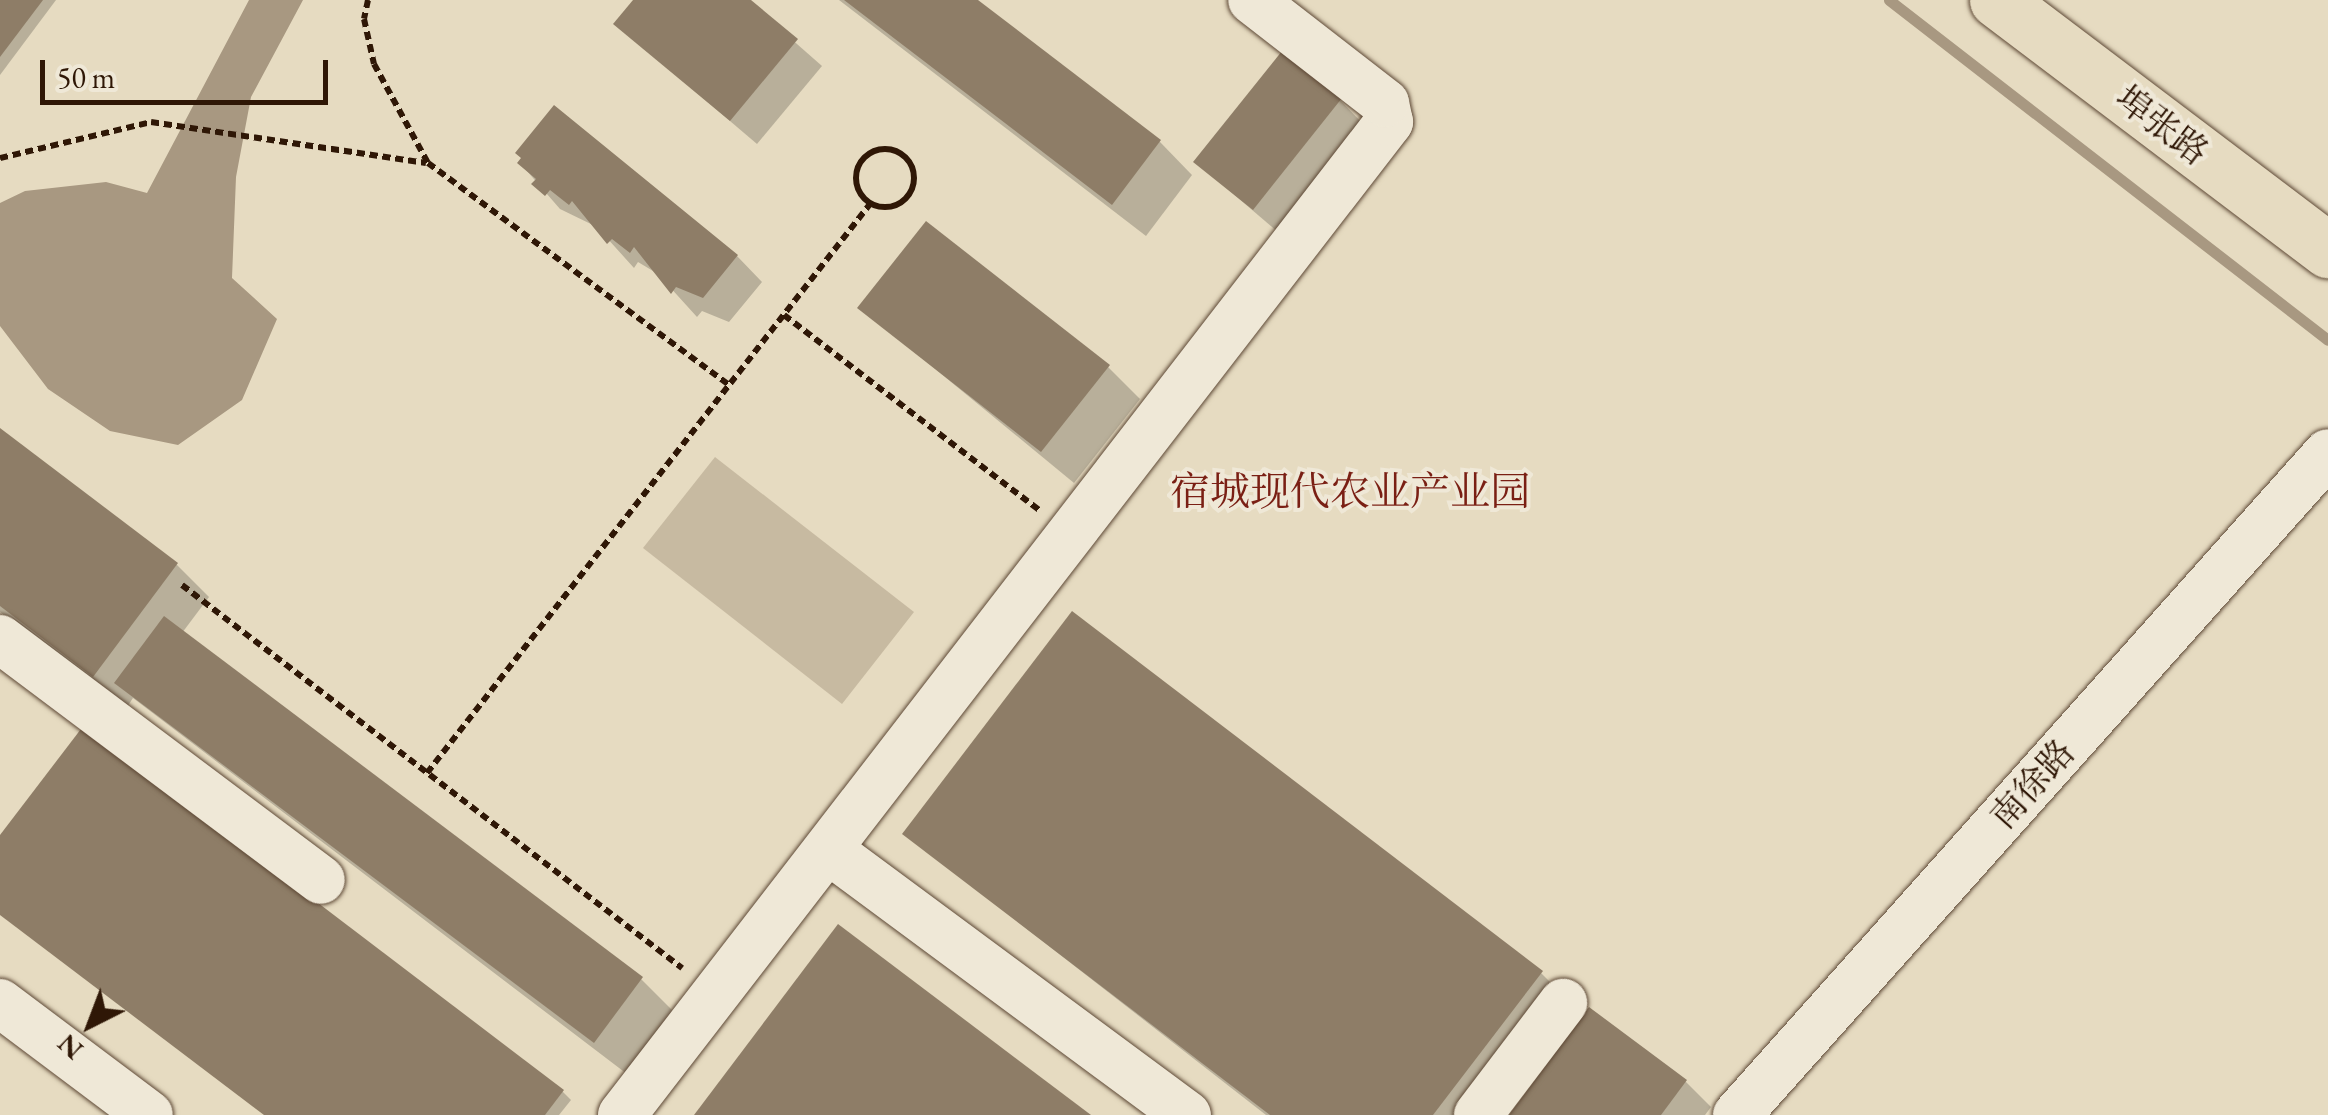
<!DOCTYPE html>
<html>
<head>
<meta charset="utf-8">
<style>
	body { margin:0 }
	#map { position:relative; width:2328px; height:1115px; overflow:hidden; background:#e6dbc1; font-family:"EB Garamond","Noto Serif SC",serif }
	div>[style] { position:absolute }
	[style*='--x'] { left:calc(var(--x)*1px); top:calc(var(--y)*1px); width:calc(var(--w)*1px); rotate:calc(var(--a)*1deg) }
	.green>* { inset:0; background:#c7baa1 }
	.water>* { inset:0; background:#a89881 }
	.shadow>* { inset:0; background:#0003 }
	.stream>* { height:11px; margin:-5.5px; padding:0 5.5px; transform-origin:5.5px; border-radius:5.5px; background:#a89881 }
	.building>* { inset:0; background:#8e7d67 }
	.path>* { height:6px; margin-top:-3px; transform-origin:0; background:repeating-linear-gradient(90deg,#2f1706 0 8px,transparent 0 13px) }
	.path>.ring { margin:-3px; padding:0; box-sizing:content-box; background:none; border:6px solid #2f1706; border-radius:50% }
	.roads { filter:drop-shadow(0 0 2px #5d4835) drop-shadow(0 0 2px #5d4835) }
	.minor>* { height:48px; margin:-24px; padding:0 24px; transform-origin:24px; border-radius:24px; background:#efe8d7 }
	.major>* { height:55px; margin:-27.5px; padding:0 27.5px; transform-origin:27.5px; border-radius:27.5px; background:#e6dbc1 }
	span { translate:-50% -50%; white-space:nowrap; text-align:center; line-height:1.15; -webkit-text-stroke:8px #efe8d7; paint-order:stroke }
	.street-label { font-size:35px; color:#2f1706 }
	.quarter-label { font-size:40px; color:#7a1f14 }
	.north { position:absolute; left:40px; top:975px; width:100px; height:100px; -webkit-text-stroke:8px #efe8d7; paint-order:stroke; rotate:222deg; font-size:28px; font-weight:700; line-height:40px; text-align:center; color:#2f1706 }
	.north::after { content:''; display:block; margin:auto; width:35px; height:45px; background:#2f1706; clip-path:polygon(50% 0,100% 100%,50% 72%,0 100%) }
	.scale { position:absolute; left:40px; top:60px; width:288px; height:45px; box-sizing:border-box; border:5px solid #2f1706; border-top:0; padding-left:12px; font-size:30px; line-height:35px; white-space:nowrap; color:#2f1706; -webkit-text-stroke:8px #efe8d7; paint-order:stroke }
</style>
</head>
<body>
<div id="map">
	<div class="green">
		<div style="clip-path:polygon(715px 457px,914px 612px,842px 704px,643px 548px)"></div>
	</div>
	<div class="water">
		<div style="clip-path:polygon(249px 0,303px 0,251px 97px,236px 177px,232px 278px,277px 319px,242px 400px,178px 445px,110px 431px,48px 389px,0 326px,0 203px,25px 191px,106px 182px,147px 193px)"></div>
	</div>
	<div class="shadow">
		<div style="clip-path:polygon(0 0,56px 0,0 75px)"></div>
		<div style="clip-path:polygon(636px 0,747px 0,822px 66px,757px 144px,616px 24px)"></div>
		<div style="clip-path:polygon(839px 0,974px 0,1160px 142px,1192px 175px,1146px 236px)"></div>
		<div style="clip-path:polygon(1340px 100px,1365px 126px,1279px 233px,1196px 162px)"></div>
		<div style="clip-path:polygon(520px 163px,737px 256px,762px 282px,729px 322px,702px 311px,697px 317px,658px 274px,638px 262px,634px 268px,597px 227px,560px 209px)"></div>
		<div style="clip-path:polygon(861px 308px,1108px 367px,1140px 399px,1074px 483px)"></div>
		<div style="clip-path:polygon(0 431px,177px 565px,209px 597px,182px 633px,641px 979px,674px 1012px,627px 1074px,133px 698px,127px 707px,0 612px)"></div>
		<div style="clip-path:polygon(84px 728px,563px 1092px,571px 1100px,559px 1115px,265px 1115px,0 914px,0 840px)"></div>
		<div style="clip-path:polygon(905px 834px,1541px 973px,1566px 998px,1477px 1115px,1266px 1115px)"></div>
		<div style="clip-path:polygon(1685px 1081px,1711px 1107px,1705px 1115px,1512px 1115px)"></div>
	</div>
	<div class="stream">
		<div style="--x:1889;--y:0;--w:555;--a:37.76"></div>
	</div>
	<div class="building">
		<div style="clip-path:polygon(0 0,43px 0,0 57px)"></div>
		<div style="clip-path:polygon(633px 0,751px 0,798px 39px,730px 121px,613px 24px)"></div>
		<div style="clip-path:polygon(844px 0,978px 0,1161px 140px,1112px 205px)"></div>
		<div style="clip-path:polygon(1282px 51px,1342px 98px,1253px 210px,1193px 162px)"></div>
		<div style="clip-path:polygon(554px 105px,738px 255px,703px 298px,676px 287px,671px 294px,634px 247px,630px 253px,612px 239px,607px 244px,572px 201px,569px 205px,550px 190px,545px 196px,531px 184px,536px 179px,517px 163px,521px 158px,515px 153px)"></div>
		<div style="clip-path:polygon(926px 221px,1110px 365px,1041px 452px,857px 308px)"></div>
		<div style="clip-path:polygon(0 428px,178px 563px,93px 677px,0 606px)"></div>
		<div style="clip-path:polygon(1072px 611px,1543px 971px,1433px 1115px,1270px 1115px,902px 834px)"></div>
		<div style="clip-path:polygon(164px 616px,643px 977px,594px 1043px,114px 683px)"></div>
		<div style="clip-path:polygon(84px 725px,564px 1090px,545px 1115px,264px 1115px,0 915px,0 835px)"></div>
		<div style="clip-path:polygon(838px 924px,1091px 1115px,694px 1115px)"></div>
		<div style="clip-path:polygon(1589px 1007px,1687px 1080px,1661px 1115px,1509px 1115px)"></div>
	</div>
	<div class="path">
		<div style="--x:368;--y:0;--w:19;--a:102"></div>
		<div style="--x:364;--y:19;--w:46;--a:77.5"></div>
		<div style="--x:374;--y:64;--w:113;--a:61.4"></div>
		<div style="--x:428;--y:163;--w:374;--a:36.4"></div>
		<div class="ring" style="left:856px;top:149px;width:52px;height:52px"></div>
		<div style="--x:0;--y:158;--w:155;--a:-13.4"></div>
		<div style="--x:151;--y:122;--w:278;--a:8.5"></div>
		<div style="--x:784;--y:315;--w:321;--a:37.4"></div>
		<div style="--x:182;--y:585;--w:630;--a:37.45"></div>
		<div style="--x:427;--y:773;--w:721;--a:-52.1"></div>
	</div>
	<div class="roads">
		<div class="minor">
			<div style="--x:0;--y:639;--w:401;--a:36.9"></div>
			<div style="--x:830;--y:851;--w:444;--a:36.5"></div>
			<div style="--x:0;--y:1003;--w:186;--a:36.9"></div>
			<div style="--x:622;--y:1115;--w:1255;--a:-52.32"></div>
			<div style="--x:1389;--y:122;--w:19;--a:-102"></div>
			<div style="--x:1385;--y:103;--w:168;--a:-142.2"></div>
			<div style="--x:1478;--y:1115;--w:141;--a:-52.8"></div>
			<div style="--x:1737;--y:1115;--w:887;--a:-48.24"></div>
		</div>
		<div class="major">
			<div style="--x:1997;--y:0;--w:415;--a:37.1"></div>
		</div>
	</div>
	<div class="street-label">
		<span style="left:2162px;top:125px;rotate:37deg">埠张路</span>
		<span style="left:2032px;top:784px;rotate:-48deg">南徐路</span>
	</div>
	<div class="quarter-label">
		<span style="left:1350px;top:491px">宿城现代农业产业园</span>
	</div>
	<div class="north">N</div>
	<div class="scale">50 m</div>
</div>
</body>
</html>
